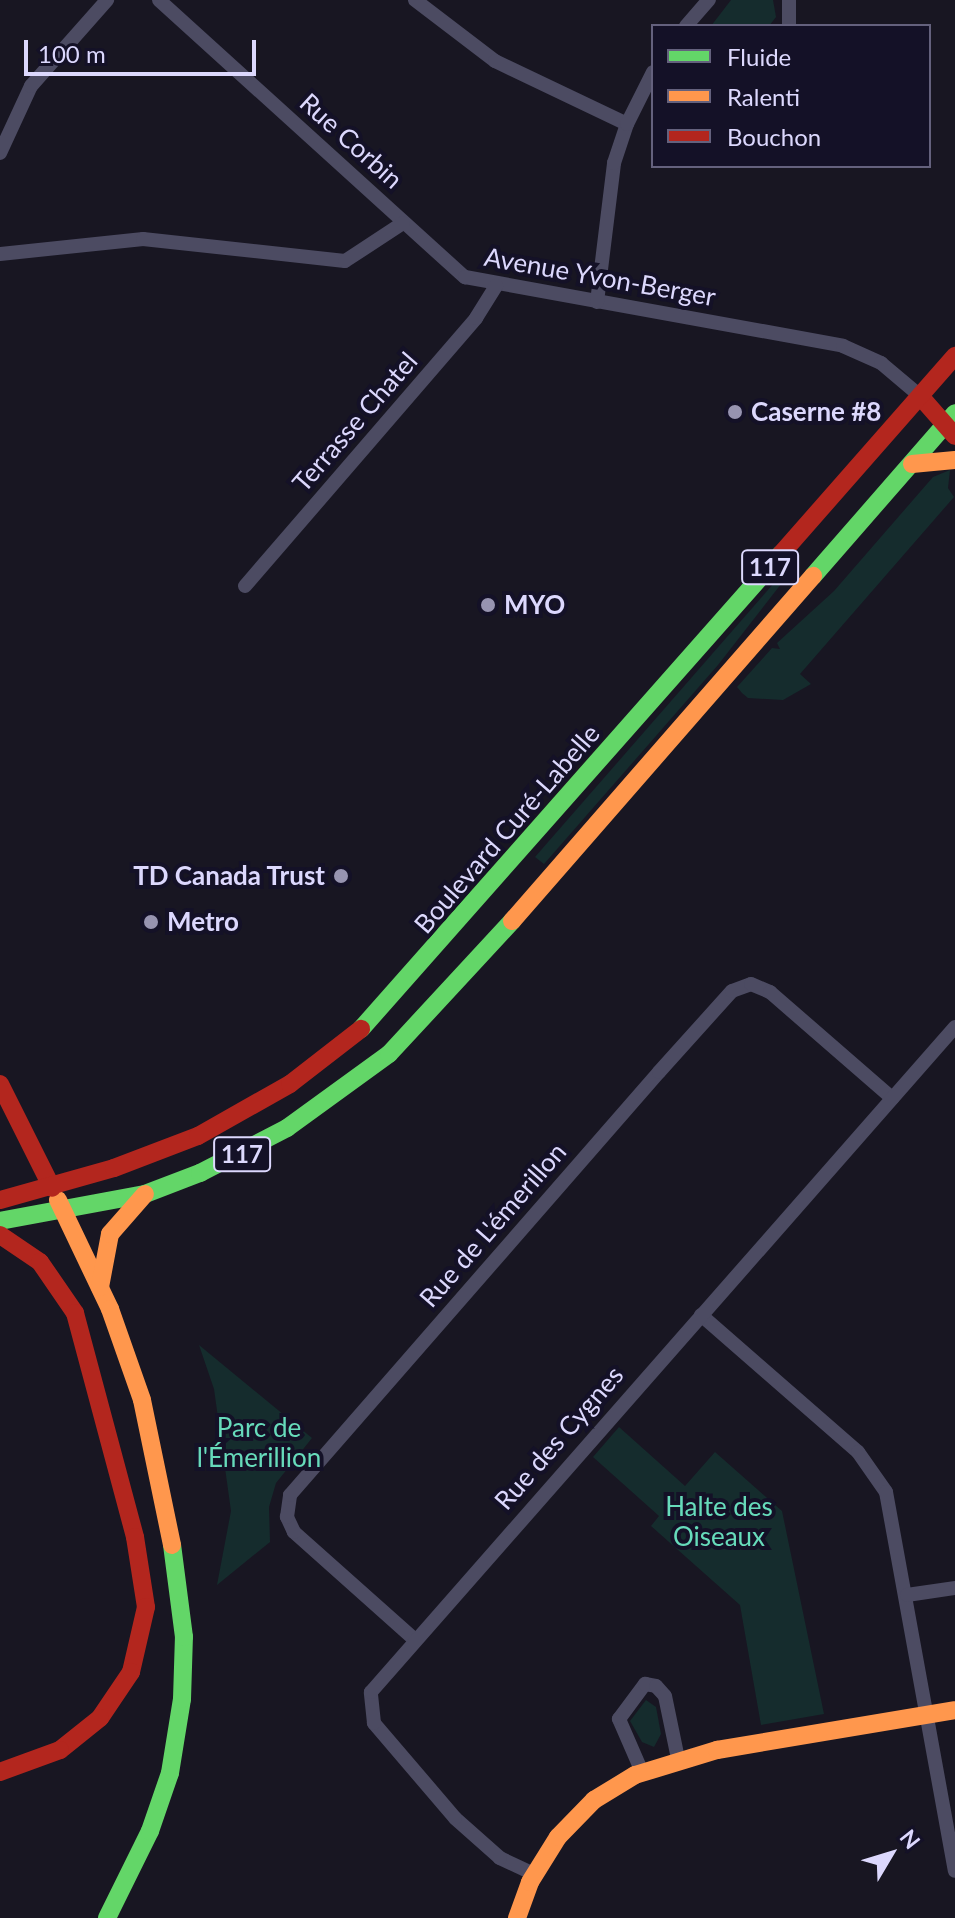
<!DOCTYPE html>
<html>
<head>
<meta charset="utf-8">
<style>
	body { margin:0 }
	#map { position:relative; width:955px; height:1918px; overflow:hidden; background:#181622; font-family:Lato,sans-serif }
	div>[style] { position:absolute }
	[style*='--x'] { left:calc(var(--x)*1px); top:calc(var(--y)*1px); width:calc(var(--w)*1px); rotate:calc(var(--a)*1deg) }
	.green>* { inset:0; background:#152c2d }
	.street>* { height:14px; margin:-7px; padding:0 7px; transform-origin:7px; border-radius:7px; background:#4c4b62 }
	.fast>* { height:18px; margin:-9px; padding:0 9px; transform-origin:9px; border-radius:9px; background:#63d668 }
	.slow>* { height:18px; margin:-9px; padding:0 9px; transform-origin:9px; border-radius:9px; background:#ff974d }
	.jam>* { height:18px; margin:-9px; padding:0 9px; transform-origin:9px; border-radius:9px; background:#b3261e }
	.dots>* { width:22px; height:22px; translate:-50% -50%; box-sizing:border-box; border:4px solid #141127; border-radius:50% }
	span { translate:-50% -50%; white-space:nowrap; text-align:center; line-height:1.15; -webkit-text-stroke:8px #141127; paint-order:stroke }
	.shield-label span { padding:2px 6px; background:#141127; border:2px solid; border-radius:6px; -webkit-text-stroke-width:0 }
	.shield-label { font-size:24px; color:#dcd8fd; font-weight:700 }
	.street-label { font-size:26px; color:#dcd8fd }
	.poi-label { font-size:26px; color:#dcd8fd; font-weight:700 }
	.left { translate:0 -50%; text-align:left }
	.right { translate:-100% -50%; text-align:right }
	.park-label { font-size:26px; color:#67dbbb }
	.legend { position:absolute; left:651px; top:24px; width:280px; height:144px; box-sizing:border-box; background:#141127; border:2px solid #64617d; margin:0; padding:10px 14px; list-style:none; font-size:24px; color:#dcd8fd }
	.legend li { display:flex; align-items:center; gap:16px; height:40px }
	.legend b { width:40px; border:2px solid #64617d }
	.north { position:absolute; left:851px; top:1814px; width:80px; height:80px; -webkit-text-stroke:6px #141127; paint-order:stroke; rotate:52deg; font-size:22px; font-weight:700; line-height:32px; text-align:center; color:#dcd8fd }
	.north::after { content:''; display:block; margin:auto; width:28px; height:36px; background:#dcd8fd; clip-path:polygon(50% 0,100% 100%,50% 72%,0 100%) }
	.scale { position:absolute; left:24px; top:40px; width:232px; height:36px; box-sizing:border-box; border:4px solid #dcd8fd; border-top:0; padding-left:10px; font-size:24px; line-height:28px; white-space:nowrap; color:#dcd8fd; -webkit-text-stroke:6px #141127; paint-order:stroke }
</style>
</head>
<body>
<div id="map">
	<div class="green">
		<div style="clip-path:polygon(731px 0,773px 0,776px 17px,769px 26px,711px 26px)"></div>
		<div style="clip-path:polygon(950px 470px,948px 488px,954px 497px,800px 674px,811px 684px,783px 700px,748px 698px,742px 693px,737px 687px,772px 648px,780px 649px,777px 643px,834px 591px,933px 477px)"></div>
		<div style="clip-path:polygon(788px 567px,792px 570px,718px 665px,544px 864px,535px 857px)"></div>
		<div style="clip-path:polygon(199px 1345px,312px 1438px,276px 1483px,269px 1507px,270px 1542px,217px 1585px,231px 1511px,214px 1389px)"></div>
		<div style="clip-path:polygon(619px 1427px,685px 1486px,715px 1452px,782px 1511px,824px 1714px,761px 1725px,740px 1605px,651px 1526px,659px 1516px,593px 1457px)"></div>
		<div style="clip-path:polygon(646px 1700px,656px 1707px,661px 1734px,654px 1747px,642px 1742px,630px 1721px)"></div>
	</div>
	<div class="street">
		<div style="--x:159;--y:0;--w:413;--a:42.2"></div>
		<div style="--x:465;--y:277;--w:384;--a:10.3"></div>
		<div style="--x:843;--y:346;--w:42;--a:24.1"></div>
		<div style="--x:881;--y:363;--w:51;--a:40.2"></div>
		<div style="--x:415;--y:0;--w:101;--a:37.3"></div>
		<div style="--x:495;--y:61;--w:146;--a:25.5"></div>
		<div style="--x:789;--y:0;--w:26;--a:90"></div>
		<div style="--x:686;--y:26;--w:35;--a:-49"></div>
		<div style="--x:0;--y:153;--w:74;--a:-65.2"></div>
		<div style="--x:31;--y:86;--w:115;--a:-48.5"></div>
		<div style="--x:0;--y:254;--w:144;--a:-6"></div>
		<div style="--x:143;--y:239;--w:203;--a:6.2"></div>
		<div style="--x:345;--y:261;--w:69;--a:-33.2"></div>
		<div style="--x:597;--y:302;--w:140;--a:-83"></div>
		<div style="--x:614;--y:163;--w:41;--a:-71.6"></div>
		<div style="--x:627;--y:124;--w:58;--a:-63.4"></div>
		<div style="--x:245;--y:586;--w:354;--a:-49.2"></div>
		<div style="--x:476;--y:318;--w:38;--a:-58"></div>
		<div style="--x:701;--y:1315;--w:208;--a:41.1"></div>
		<div style="--x:858;--y:1452;--w:49;--a:55"></div>
		<div style="--x:886;--y:1492;--w:385;--a:79.7"></div>
		<div style="--x:907;--y:1595;--w:49;--a:-8.3"></div>
		<div style="--x:414;--y:1639;--w:161;--a:-138.3"></div>
		<div style="--x:294;--y:1532;--w:17;--a:-115"></div>
		<div style="--x:287;--y:1517;--w:22;--a:-82"></div>
		<div style="--x:290;--y:1495;--w:561;--a:-48.9"></div>
		<div style="--x:659;--y:1072;--w:109;--a:-48"></div>
		<div style="--x:732;--y:991;--w:20;--a:-20"></div>
		<div style="--x:751;--y:984;--w:21;--a:23"></div>
		<div style="--x:770;--y:992;--w:162;--a:41"></div>
		<div style="--x:642;--y:1772;--w:58;--a:-113.5"></div>
		<div style="--x:619;--y:1719;--w:44;--a:-53.4"></div>
		<div style="--x:645;--y:1684;--w:11;--a:10"></div>
		<div style="--x:656;--y:1686;--w:13;--a:48"></div>
		<div style="--x:665;--y:1696;--w:64;--a:78.3"></div>
		<div style="--x:534;--y:1874;--w:38;--a:-155"></div>
		<div style="--x:500;--y:1858;--w:60;--a:-138.4"></div>
		<div style="--x:455;--y:1818;--w:125;--a:-130.5"></div>
		<div style="--x:374;--y:1723;--w:31;--a:-96"></div>
		<div style="--x:371;--y:1692;--w:885;--a:-48.71"></div>
	</div>
	<div class="fast">
		<div style="--x:813;--y:576;--w:216;--a:-48.9"></div>
		<div style="--x:361;--y:1029;--w:634;--a:-48.52"></div>
		<div style="--x:0;--y:1221;--w:147;--a:-10.5"></div>
		<div style="--x:145;--y:1194;--w:59;--a:-20.9"></div>
		<div style="--x:200;--y:1173;--w:98;--a:-27.3"></div>
		<div style="--x:287;--y:1128;--w:126;--a:-36"></div>
		<div style="--x:389;--y:1054;--w:181;--a:-47.2"></div>
		<div style="--x:107;--y:1918;--w:97;--a:-63.7"></div>
		<div style="--x:150;--y:1831;--w:61;--a:-71"></div>
		<div style="--x:170;--y:1773;--w:75;--a:-80.8"></div>
		<div style="--x:182;--y:1699;--w:62;--a:-88.2"></div>
		<div style="--x:184;--y:1637;--w:93;--a:-97.4"></div>
	</div>
	<div class="slow">
		<div style="--x:912;--y:464;--w:43;--a:-5.3"></div>
		<div style="--x:512;--y:921;--w:458;--a:-48.9"></div>
		<div style="--x:58;--y:1200;--w:121;--a:64.5"></div>
		<div style="--x:110;--y:1309;--w:96;--a:70.6"></div>
		<div style="--x:142;--y:1400;--w:148;--a:78.3"></div>
		<div style="--x:100;--y:1287;--w:54;--a:-79.3"></div>
		<div style="--x:110;--y:1234;--w:53;--a:-48.8"></div>
		<div style="--x:517;--y:1918;--w:38;--a:-70"></div>
		<div style="--x:530;--y:1882;--w:53;--a:-58.1"></div>
		<div style="--x:558;--y:1837;--w:52;--a:-45.8"></div>
		<div style="--x:594;--y:1800;--w:48;--a:-31.4"></div>
		<div style="--x:635;--y:1775;--w:86;--a:-17"></div>
		<div style="--x:717;--y:1750;--w:241;--a:-9.5"></div>
	</div>
	<div class="jam">
		<div style="--x:920;--y:396;--w:53;--a:48.8"></div>
		<div style="--x:781;--y:554;--w:264;--a:-48.7"></div>
		<div style="--x:0;--y:1084;--w:116;--a:63.4"></div>
		<div style="--x:0;--y:1200;--w:118;--a:-15.7"></div>
		<div style="--x:114;--y:1168;--w:90;--a:-20.9"></div>
		<div style="--x:198;--y:1136;--w:106;--a:-29.5"></div>
		<div style="--x:290;--y:1084;--w:90;--a:-37.8"></div>
		<div style="--x:0;--y:1235;--w:48;--a:34"></div>
		<div style="--x:40;--y:1262;--w:62;--a:55.5"></div>
		<div style="--x:75;--y:1313;--w:232;--a:75"></div>
		<div style="--x:135;--y:1537;--w:71;--a:81.1"></div>
		<div style="--x:146;--y:1607;--w:67;--a:103"></div>
		<div style="--x:131;--y:1672;--w:55;--a:124"></div>
		<div style="--x:100;--y:1718;--w:51;--a:141.3"></div>
		<div style="--x:60;--y:1750;--w:64;--a:159.9"></div>
	</div>
	<div class="dots">
		<div style="left:735px;top:412px;background:#9794b0"></div>
		<div style="left:488px;top:605px;background:#9794b0"></div>
		<div style="left:341px;top:876px;background:#9794b0"></div>
		<div style="left:151px;top:922px;background:#9794b0"></div>
	</div>
	<div class="shield-label">
		<span style="left:770px;top:567px">117</span>
		<span style="left:242px;top:1154px">117</span>
	</div>
	<div class="street-label">
		<span style="left:351px;top:141px;rotate:42deg">Rue Corbin</span>
		<span style="left:600px;top:277px;rotate:10deg">Avenue Yvon-Berger</span>
		<span style="left:355px;top:422px;rotate:-49deg">Terrasse Chatel</span>
		<span style="left:507px;top:829px;rotate:-49deg">Boulevard Curé-Labelle</span>
		<span style="left:493px;top:1225px;rotate:-49deg">Rue de L'émerillon</span>
		<span style="left:559px;top:1438px;rotate:-49deg">Rue des Cygnes</span>
	</div>
	<div class="poi-label">
		<span class="left" style="left:751px;top:412px">Caserne #8</span>
		<span class="left" style="left:504px;top:605px">MYO</span>
		<span class="right" style="left:325px;top:876px">TD Canada Trust</span>
		<span class="left" style="left:167px;top:922px">Metro</span>
	</div>
	<div class="park-label">
		<span style="left:259px;top:1443px">Parc de<br>l'Émerillion</span>
		<span style="left:719px;top:1522px">Halte des<br>Oiseaux</span>
	</div>
	<ul class="legend">
	<li><b style="height:10px;background:#63d668"></b>Fluide</li>
	<li><b style="height:10px;background:#ff974d"></b>Ralenti</li>
	<li><b style="height:10px;background:#b3261e"></b>Bouchon</li>
	</ul>
	<div class="north">N</div>
	<div class="scale">100 m</div>
</div>
</body>
</html>
